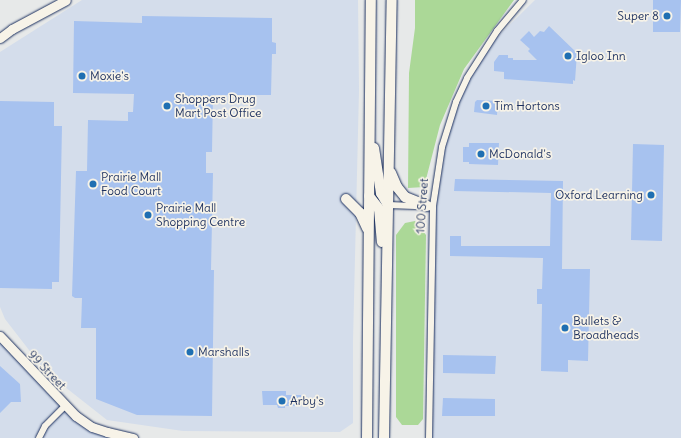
<!DOCTYPE html>
<html>
<head>
<meta charset="utf-8">
<style>
	body { margin:0 }
	#map { position:relative; width:681px; height:438px; overflow:hidden; background:#e7e9e9; font-family:Delius,sans-serif }
	div>[style] { position:absolute }
	[style*='--x'] { left:calc(var(--x)*1px); top:calc(var(--y)*1px); width:calc(var(--w)*1px); rotate:calc(var(--a)*1deg) }
	.built>* { inset:0; background:#d4ddeb }
	.green>* { inset:0; background:#abd897 }
	.building>* { inset:0; background:#a7c2ef }
	.roads { filter:drop-shadow(0 0 1px #1b2f5e) drop-shadow(0 0 1px #1b2f5e) }
	.street>* { height:6px; margin:-3px; padding:0 3px; transform-origin:3px; border-radius:3px; background:#f7f3e8 }
	.secondary>* { height:9px; margin:-4.5px; padding:0 4.5px; transform-origin:4.5px; border-radius:4.5px; background:#f7f3e8 }
	.primary>* { height:10px; margin:-5px; padding:0 5px; transform-origin:5px; border-radius:5px; background:#f7f3e8 }
	.dots>* { width:11px; height:11px; translate:-50% -50%; box-sizing:border-box; border:2px solid #f7f3e8; border-radius:50% }
	span { translate:-50% -50%; white-space:nowrap; text-align:center; line-height:1.15; -webkit-text-stroke:3.5px #f7f3e8; paint-order:stroke }
	.poi-label { font-size:12px; color:#1b2f5e }
	.right { translate:-100% -50%; text-align:right }
	.left { translate:0 -50%; text-align:left }
	.street-label { font-size:12px; color:#1b2f5e }
</style>
</head>
<body>
<div id="map">
	<div class="built">
		<div style="clip-path:polygon(82px 0,358px 0,359px 90px,353px 341px,353px 423px,340px 432px,183px 431px,107px 420px,46px 372px,5px 319px,0 307px,0 52px)"></div>
		<div style="clip-path:polygon(535px 0,681px 0,681px 438px,429px 438px,433px 206px,448px 127px,481px 53px)"></div>
		<div style="clip-path:polygon(0 343px,6px 344px,76px 416px,133px 438px,0 438px)"></div>
	</div>
	<div class="green">
		<div style="clip-path:polygon(415px 0,514px 0,464px 69px,440px 125px,424px 187px,408px 188px,409px 73px,415px 28px)"></div>
		<div style="clip-path:polygon(415px 221px,426px 235px,423px 419px,418px 425px,402px 425px,396px 417px,396px 235px,405px 223px)"></div>
	</div>
	<div class="building">
		<div style="clip-path:polygon(653px 0,681px 0,680px 32px,653px 32px)"></div>
		<div style="clip-path:polygon(142px 16px,272px 18px,272px 42px,276px 43px,276px 54px,272px 54px,271px 95px,213px 95px,212px 152px,206px 152px,206px 173px,213px 173px,211px 270px,214px 270px,212px 416px,137px 415px,96px 399px,96px 328px,81px 328px,82px 298px,75px 298px,72px 296px,76px 171px,87px 171px,88px 120px,128px 121px,128px 112px,133px 112px,134px 94px,73px 93px,74px 21px,142px 23px)"></div>
		<div style="clip-path:polygon(549px 26px,577px 53px,575px 81px,573px 80px,573px 84px,504px 79px,504px 72px,494px 71px,494px 62px,499px 55px,508px 55px,508px 58px,513px 58px,513px 60px,537px 60px,528px 51px,530px 49px,520px 40px,529px 31px,534px 37px,540px 31px,544px 32px)"></div>
		<div style="clip-path:polygon(477px 100px,498px 101px,497px 115px,474px 112px,475px 102px)"></div>
		<div style="clip-path:polygon(0 101px,54px 102px,54px 126px,62px 126px,59px 282px,52px 282px,52px 289px,0 288px)"></div>
		<div style="clip-path:polygon(469px 143px,499px 143px,498px 165px,469px 164px,469px 162px,463px 162px,463px 147px,469px 147px)"></div>
		<div style="clip-path:polygon(633px 144px,664px 145px,662px 241px,631px 240px)"></div>
		<div style="clip-path:polygon(455px 179px,563px 181px,562px 269px,590px 269px,588px 361px,568px 360px,568px 372px,541px 371px,542px 304px,537px 304px,537px 289px,542px 289px,543px 258px,450px 256px,450px 236px,461px 236px,461px 246px,550px 246px,551px 193px,454px 191px)"></div>
		<div style="clip-path:polygon(443px 355px,496px 356px,495px 374px,443px 373px)"></div>
		<div style="clip-path:polygon(0 366px,20px 384px,21px 402px,11px 402px,0 413px)"></div>
		<div style="clip-path:polygon(262px 391px,286px 391px,286px 395px,301px 395px,301px 406px,285px 406px,285px 408px,278px 408px,277px 405px,263px 405px)"></div>
		<div style="clip-path:polygon(443px 398px,495px 399px,495px 416px,442px 416px)"></div>
	</div>
	<div class="roads">
		<div class="street">
			<div style="--x:388;--y:205;--w:34;--a:2"></div>
			<div style="--x:39;--y:438;--w:13;--a:-63"></div>
			<div style="--x:45;--y:426;--w:28;--a:-45"></div>
			<div style="--x:429;--y:438;--w:232;--a:-89"></div>
			<div style="--x:433;--y:206;--w:60;--a:-81.3"></div>
			<div style="--x:442;--y:147;--w:47;--a:-72.7"></div>
			<div style="--x:456;--y:102;--w:26;--a:-65"></div>
			<div style="--x:467;--y:78;--w:56;--a:-57.4"></div>
			<div style="--x:497;--y:31;--w:40;--a:-50"></div>
		</div>
		<div class="secondary">
			<div style="--x:0;--y:38;--w:15;--a:-37"></div>
			<div style="--x:12;--y:29;--w:61;--a:-28.2"></div>
			<div style="--x:0;--y:336;--w:110;--a:46.5"></div>
			<div style="--x:76;--y:416;--w:19;--a:35"></div>
			<div style="--x:92;--y:427;--w:16;--a:18"></div>
			<div style="--x:107;--y:432;--w:27;--a:13"></div>
		</div>
		<div class="primary">
			<div style="--x:374;--y:148;--w:46;--a:81.2"></div>
			<div style="--x:381;--y:193;--w:14;--a:60"></div>
			<div style="--x:391;--y:173;--w:15;--a:67"></div>
			<div style="--x:397;--y:187;--w:13;--a:51"></div>
			<div style="--x:405;--y:197;--w:24;--a:22"></div>
			<div style="--x:369;--y:196;--w:16;--a:52"></div>
			<div style="--x:379;--y:209;--w:33;--a:85"></div>
			<div style="--x:346;--y:199;--w:20;--a:45"></div>
			<div style="--x:360;--y:213;--w:17;--a:65"></div>
			<div style="--x:367;--y:438;--w:438;--a:-89.5"></div>
			<div style="--x:384;--y:438;--w:438;--a:-89"></div>
		</div>
	</div>
	<div class="dots">
		<div style="left:667px;top:16px;background:#1f6fb2"></div>
		<div style="left:568px;top:56px;background:#1f6fb2"></div>
		<div style="left:82px;top:76px;background:#1f6fb2"></div>
		<div style="left:167px;top:106px;background:#1f6fb2"></div>
		<div style="left:486px;top:106px;background:#1f6fb2"></div>
		<div style="left:481px;top:154px;background:#1f6fb2"></div>
		<div style="left:93px;top:184px;background:#1f6fb2"></div>
		<div style="left:651px;top:195px;background:#1f6fb2"></div>
		<div style="left:148px;top:215px;background:#1f6fb2"></div>
		<div style="left:565px;top:328px;background:#1f6fb2"></div>
		<div style="left:190px;top:352px;background:#1f6fb2"></div>
		<div style="left:282px;top:401px;background:#1f6fb2"></div>
	</div>
	<div class="poi-label">
		<span class="right" style="left:659px;top:16px">Super 8</span>
		<span class="left" style="left:576px;top:56px">Igloo Inn</span>
		<span class="left" style="left:90px;top:76px">Moxie's</span>
		<span class="left" style="left:175px;top:106px">Shoppers Drug<br>Mart Post Office</span>
		<span class="left" style="left:494px;top:106px">Tim Hortons</span>
		<span class="left" style="left:489px;top:154px">McDonald's</span>
		<span class="left" style="left:101px;top:184px">Prairie Mall<br>Food Court</span>
		<span class="right" style="left:643px;top:195px">Oxford Learning</span>
		<span class="left" style="left:156px;top:215px">Prairie Mall<br>Shopping Centre</span>
		<span class="left" style="left:573px;top:328px">Bullets &amp;<br>Broadheads</span>
		<span class="left" style="left:198px;top:352px">Marshalls</span>
		<span class="left" style="left:290px;top:401px">Arby's</span>
	</div>
	<div class="street-label">
		<span style="left:422px;top:206px;rotate:-86deg">100 Street</span>
		<span style="left:47px;top:370px;rotate:46deg">99 Street</span>
	</div>
</div>
</body>
</html>
